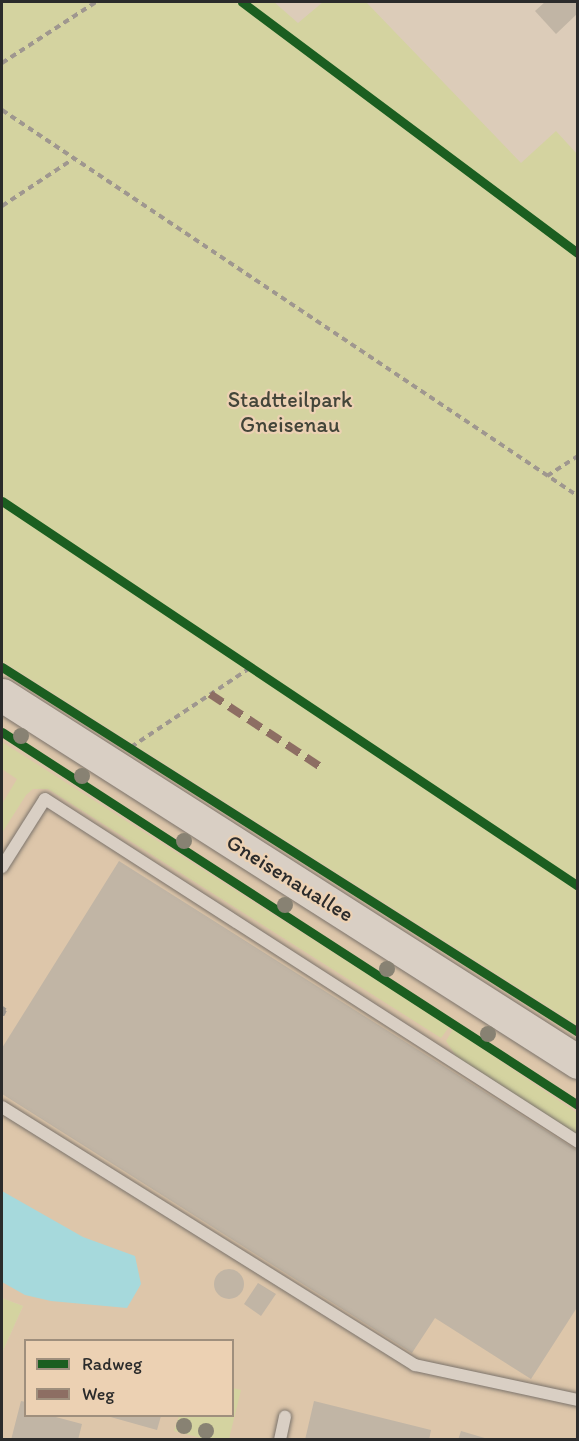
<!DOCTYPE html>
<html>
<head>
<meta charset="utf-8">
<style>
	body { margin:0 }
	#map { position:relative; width:579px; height:1441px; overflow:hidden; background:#dcccb9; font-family:Itim,sans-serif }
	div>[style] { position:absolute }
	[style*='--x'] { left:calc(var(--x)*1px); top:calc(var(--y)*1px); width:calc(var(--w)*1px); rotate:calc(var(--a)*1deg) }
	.built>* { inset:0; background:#ddc6aa }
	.green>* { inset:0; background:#d4d3a0 }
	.water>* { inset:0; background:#a6d9dc }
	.building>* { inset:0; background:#c1b5a5 }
	.round { border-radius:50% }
	.path>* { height:4px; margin-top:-2px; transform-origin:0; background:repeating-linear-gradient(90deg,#9f978f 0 6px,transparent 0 10.5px) }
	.roads { filter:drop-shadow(0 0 2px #7b736b) drop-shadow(0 0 2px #7b736b) }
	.lane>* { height:12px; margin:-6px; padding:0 6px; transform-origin:6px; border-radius:6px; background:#d9cfc4 }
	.secondary>* { height:33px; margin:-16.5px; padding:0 16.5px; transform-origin:16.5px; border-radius:16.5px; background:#d9cfc4 }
	.quiet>* { height:8px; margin-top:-4px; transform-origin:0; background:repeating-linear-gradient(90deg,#8d6e63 0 15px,transparent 0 23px) }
	.cycleway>* { height:9px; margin:-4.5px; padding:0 4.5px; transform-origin:4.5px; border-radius:4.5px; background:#1b5e20 }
	.trees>* { width:16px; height:16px; margin:-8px; border-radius:50%; background:#888273 }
	span { translate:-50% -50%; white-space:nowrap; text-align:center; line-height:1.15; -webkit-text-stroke:4.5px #ecd1b3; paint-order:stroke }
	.park-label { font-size:22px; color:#434539 }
	.street-label { font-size:22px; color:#2b2b2b }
	.frame { position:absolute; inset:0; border:3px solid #2b2b2b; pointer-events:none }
	.legend { position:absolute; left:24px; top:1339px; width:210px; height:78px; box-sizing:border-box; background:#ecd1b3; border:2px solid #9f8f7d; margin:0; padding:8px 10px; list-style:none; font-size:18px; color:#2b2b2b }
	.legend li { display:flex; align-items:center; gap:12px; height:30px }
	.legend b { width:30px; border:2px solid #9f8f7d }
</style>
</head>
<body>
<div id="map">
	<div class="built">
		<div style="clip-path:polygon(evenodd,2px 661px,577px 1025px,577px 1439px,2px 1439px,2px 1353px,23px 1306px,2px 1298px,2px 661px,26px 1340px,232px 1340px,232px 1416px,26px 1416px,26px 1340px)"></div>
	</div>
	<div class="green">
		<div style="clip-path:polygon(2px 2px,274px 2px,298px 23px,323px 2px,366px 2px,521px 163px,556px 131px,577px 154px,577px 1025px,2px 661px)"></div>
		<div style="clip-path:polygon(2px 742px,381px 983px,449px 1027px,441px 1038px,48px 789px,33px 789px,26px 795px,2px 833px,2px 804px,17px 779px,2px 769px)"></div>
		<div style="clip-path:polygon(453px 1029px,577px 1113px,577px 1136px,460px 1062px,446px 1041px)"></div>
		<div style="clip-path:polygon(2px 1298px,23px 1306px,2px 1353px)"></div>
		<div style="clip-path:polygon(233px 1388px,241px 1390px,229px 1439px,205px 1439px,174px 1431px,179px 1416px,232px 1416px)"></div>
	</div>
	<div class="water">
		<div style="clip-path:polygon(2px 1191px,83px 1237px,135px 1256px,141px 1284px,127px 1308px,51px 1301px,25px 1295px,2px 1282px)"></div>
	</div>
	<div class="building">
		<div style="clip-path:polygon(545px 2px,578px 2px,578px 13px,556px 34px,535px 11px)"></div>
		<div style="clip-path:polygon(119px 861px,578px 1151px,578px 1306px,531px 1379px,435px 1318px,412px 1353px,2px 1094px,2px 1048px)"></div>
		<div class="round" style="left:214px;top:1269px;width:30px;height:30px"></div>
		<div style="clip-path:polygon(258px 1283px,276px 1294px,261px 1316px,244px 1304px)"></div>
		<div style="clip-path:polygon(21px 1401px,26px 1402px,26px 1416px,52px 1416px,82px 1424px,78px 1440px,11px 1440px)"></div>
		<div style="clip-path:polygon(314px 1401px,431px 1430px,429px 1440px,305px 1440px)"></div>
		<div style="clip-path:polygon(107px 1416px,161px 1416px,157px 1430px)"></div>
		<div style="clip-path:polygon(461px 1431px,488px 1439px,488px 1440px,458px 1440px)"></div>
	</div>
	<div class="path">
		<div style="--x:2;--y:63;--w:112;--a:-33"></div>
		<div style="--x:2;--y:110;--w:693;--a:33.83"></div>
		<div style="--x:2;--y:206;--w:85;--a:-33.5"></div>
		<div style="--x:547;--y:476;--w:37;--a:-33"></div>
		<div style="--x:131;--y:747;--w:143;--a:-33.6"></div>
		<div style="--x:2;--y:1008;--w:4;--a:34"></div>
		<div style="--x:5;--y:1010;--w:7;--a:117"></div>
	</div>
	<div class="roads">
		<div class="lane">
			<div style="--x:2;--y:867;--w:80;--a:-57.7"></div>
			<div style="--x:45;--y:799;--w:634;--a:32.76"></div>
			<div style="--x:2;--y:1107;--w:487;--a:32"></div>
			<div style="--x:415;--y:1365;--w:167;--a:12.1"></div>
			<div style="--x:280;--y:1440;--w:24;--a:-78"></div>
		</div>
		<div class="secondary">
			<div style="--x:2;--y:695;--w:683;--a:32.5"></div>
		</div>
	</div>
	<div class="quiet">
		<div style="--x:210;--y:694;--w:131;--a:33.4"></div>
	</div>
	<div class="cycleway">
		<div style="--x:242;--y:2;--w:419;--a:36.8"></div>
		<div style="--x:2;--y:501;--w:693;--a:33.76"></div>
		<div style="--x:2;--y:667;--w:682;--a:32.36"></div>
		<div style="--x:2;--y:732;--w:686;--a:32.93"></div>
	</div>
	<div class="trees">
		<div style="left:21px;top:736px"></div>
		<div style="left:82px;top:776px"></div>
		<div style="left:184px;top:841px"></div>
		<div style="left:285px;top:905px"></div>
		<div style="left:387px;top:969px"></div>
		<div style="left:488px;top:1034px"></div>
		<div style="left:184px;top:1426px"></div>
		<div style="left:206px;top:1431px"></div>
	</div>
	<div class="park-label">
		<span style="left:290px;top:412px">Stadtteilpark<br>Gneisenau</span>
	</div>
	<div class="street-label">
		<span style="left:290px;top:878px;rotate:32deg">Gneisenauallee</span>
	</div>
	<div class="frame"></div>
	<ul class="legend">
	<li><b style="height:8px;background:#1b5e20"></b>Radweg</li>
	<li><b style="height:8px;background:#8d6e63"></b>Weg</li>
	</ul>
</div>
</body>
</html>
